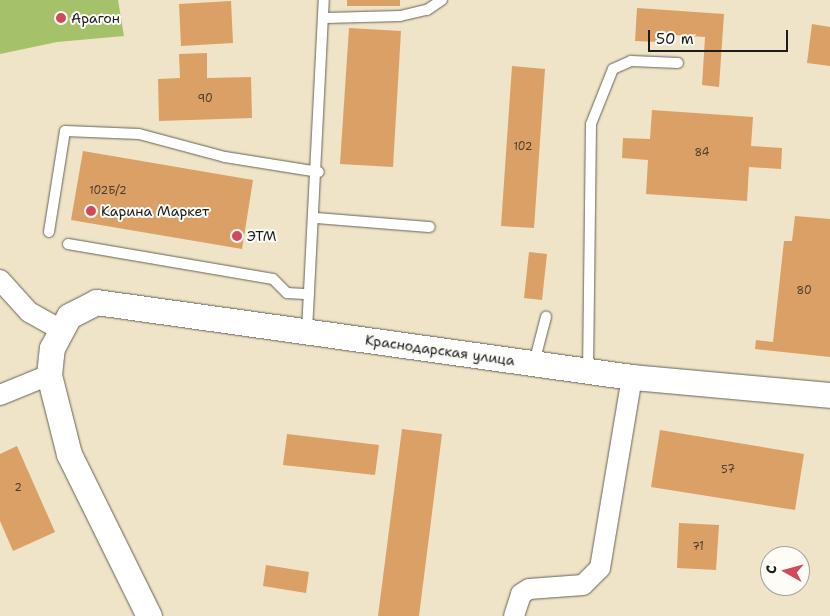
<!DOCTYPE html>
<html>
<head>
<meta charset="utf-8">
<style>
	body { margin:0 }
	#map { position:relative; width:830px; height:616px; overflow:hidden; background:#efe4c7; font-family:"Shantell Sans",sans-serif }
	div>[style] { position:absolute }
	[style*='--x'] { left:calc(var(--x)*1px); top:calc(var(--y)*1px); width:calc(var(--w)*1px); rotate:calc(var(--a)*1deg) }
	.green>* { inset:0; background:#a5c169 }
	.building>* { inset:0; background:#dba065 }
	.roads { filter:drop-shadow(0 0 1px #666258) drop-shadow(0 0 1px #666258) }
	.service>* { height:10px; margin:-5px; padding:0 5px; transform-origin:5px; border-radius:5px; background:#fff }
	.minor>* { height:20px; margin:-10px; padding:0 10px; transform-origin:10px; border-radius:10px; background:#fff }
	.tertiary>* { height:25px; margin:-12.5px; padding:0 12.5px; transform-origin:12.5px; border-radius:12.5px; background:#fff }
	.dots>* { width:14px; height:14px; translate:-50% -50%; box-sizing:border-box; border:2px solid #fdfcf7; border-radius:50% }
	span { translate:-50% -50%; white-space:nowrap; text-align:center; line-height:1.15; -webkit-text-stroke:4px #fdfcf7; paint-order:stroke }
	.number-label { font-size:11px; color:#4c3d2e }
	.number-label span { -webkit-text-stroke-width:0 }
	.poi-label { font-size:14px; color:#1c1c1c }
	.left { translate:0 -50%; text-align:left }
	.street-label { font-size:14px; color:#1c1c1c }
	.north { position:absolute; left:760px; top:546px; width:50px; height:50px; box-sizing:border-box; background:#fdfcf7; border:1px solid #a3a29f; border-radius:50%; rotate:277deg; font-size:14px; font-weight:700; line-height:20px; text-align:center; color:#1c1c1c }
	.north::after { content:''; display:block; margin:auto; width:18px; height:22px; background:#d1495b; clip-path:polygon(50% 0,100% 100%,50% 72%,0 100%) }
	.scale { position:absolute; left:648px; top:30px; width:140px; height:22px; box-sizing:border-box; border:2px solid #1c1c1c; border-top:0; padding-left:6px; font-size:15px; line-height:18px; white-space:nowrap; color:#1c1c1c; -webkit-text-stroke:4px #fdfcf7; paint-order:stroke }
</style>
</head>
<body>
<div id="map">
	<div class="green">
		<div style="clip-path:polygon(0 0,118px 0,124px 36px,57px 42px,0 54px)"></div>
	</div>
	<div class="building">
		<div style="clip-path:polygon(347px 0,400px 0,400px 6px,347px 6px)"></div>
		<div style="clip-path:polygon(231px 1px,233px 43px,181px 46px,179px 4px)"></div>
		<div style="clip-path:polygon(637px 8px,724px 14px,719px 87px,702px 85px,705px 37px,659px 34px,658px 42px,635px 41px)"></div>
		<div style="clip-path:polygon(812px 24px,830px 27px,830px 66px,807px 63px)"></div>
		<div style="clip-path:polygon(349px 28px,401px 31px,393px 167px,340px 164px)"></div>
		<div style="clip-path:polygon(207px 53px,207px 78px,251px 77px,252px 118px,159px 121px,158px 79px,180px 78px,179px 54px)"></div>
		<div style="clip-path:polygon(512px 66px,545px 69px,534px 228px,501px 226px)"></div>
		<div style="clip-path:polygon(652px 110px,753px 117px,751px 146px,782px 148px,781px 169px,749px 167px,747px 201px,646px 194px,648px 160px,622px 158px,623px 138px,650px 139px)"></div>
		<div style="clip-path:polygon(83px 151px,253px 180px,242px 249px,71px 220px)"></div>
		<div style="clip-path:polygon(795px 216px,830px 219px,830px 357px,755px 349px,756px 340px,773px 342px,784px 241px,792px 241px)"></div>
		<div style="clip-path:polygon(529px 252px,547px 254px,542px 300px,524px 298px)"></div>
		<div style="clip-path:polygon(402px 429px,442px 434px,419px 616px,378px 616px)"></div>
		<div style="clip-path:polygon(660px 430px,804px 454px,795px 510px,651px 487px)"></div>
		<div style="clip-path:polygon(287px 434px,379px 445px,375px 475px,283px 465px)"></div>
		<div style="clip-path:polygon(17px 446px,55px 532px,13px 551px,0 521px,0 454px)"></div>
		<div style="clip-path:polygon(679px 523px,719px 525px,716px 570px,677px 568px)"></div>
		<div style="clip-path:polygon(266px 565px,309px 572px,306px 593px,263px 586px)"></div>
	</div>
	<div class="roads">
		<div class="service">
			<div style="--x:326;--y:18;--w:74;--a:-1.5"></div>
			<div style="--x:400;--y:16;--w:28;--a:-13"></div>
			<div style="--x:427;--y:10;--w:18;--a:-34"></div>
			<div style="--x:315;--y:218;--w:115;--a:4.5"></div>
			<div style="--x:49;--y:232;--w:102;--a:-81"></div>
			<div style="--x:65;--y:131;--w:74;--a:2.3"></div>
			<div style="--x:139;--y:134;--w:89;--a:15"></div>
			<div style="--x:225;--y:157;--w:95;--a:9.1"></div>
			<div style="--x:68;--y:244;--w:208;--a:9.7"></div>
			<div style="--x:273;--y:279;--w:20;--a:45"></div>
			<div style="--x:287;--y:293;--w:22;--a:3"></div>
			<div style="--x:307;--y:331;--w:331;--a:-87.1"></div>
			<div style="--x:534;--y:363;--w:48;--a:-75.4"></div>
			<div style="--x:588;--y:371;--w:247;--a:-89.3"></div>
			<div style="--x:591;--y:124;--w:59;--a:-68.2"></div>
			<div style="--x:613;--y:69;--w:20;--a:-24"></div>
			<div style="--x:631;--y:61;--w:47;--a:2.4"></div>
		</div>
		<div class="minor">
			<div style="--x:0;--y:280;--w:43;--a:47.8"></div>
			<div style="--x:29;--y:312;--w:38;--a:29"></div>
			<div style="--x:0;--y:395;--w:53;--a:-22.2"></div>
			<div style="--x:514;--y:616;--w:23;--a:-72"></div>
			<div style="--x:521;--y:594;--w:9;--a:-32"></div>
			<div style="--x:529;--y:589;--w:54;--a:-4.2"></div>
			<div style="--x:583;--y:585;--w:24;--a:-45"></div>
			<div style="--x:600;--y:568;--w:194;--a:-80.5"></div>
		</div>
		<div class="tertiary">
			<div style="--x:149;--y:616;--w:181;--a:-116.3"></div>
			<div style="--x:69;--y:454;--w:81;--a:-104.2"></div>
			<div style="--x:49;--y:375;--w:27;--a:-84"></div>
			<div style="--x:52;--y:348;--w:36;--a:-62"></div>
			<div style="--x:69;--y:316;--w:30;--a:-27"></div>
			<div style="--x:96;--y:302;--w:541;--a:7.97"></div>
			<div style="--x:632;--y:377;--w:199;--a:5.2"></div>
		</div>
	</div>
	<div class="dots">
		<div style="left:61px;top:18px;background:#d1495b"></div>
		<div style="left:91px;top:211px;background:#d1495b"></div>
		<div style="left:237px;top:236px;background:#d1495b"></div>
	</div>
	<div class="number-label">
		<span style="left:205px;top:99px">90</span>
		<span style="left:523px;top:147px">102</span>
		<span style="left:702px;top:153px">84</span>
		<span style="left:108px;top:191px">102Б/2</span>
		<span style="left:804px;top:291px">80</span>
		<span style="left:728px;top:470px">57</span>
		<span style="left:18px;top:488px">2</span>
		<span style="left:698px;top:547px">71</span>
	</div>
	<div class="poi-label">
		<span class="left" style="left:71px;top:18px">Арагон</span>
		<span class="left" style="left:101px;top:211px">Карина Маркет</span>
		<span class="left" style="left:247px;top:236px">ЭТМ</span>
	</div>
	<div class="street-label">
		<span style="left:440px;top:350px;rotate:8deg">Краснодарская улица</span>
	</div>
	<div class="north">С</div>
	<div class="scale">50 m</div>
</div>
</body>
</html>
